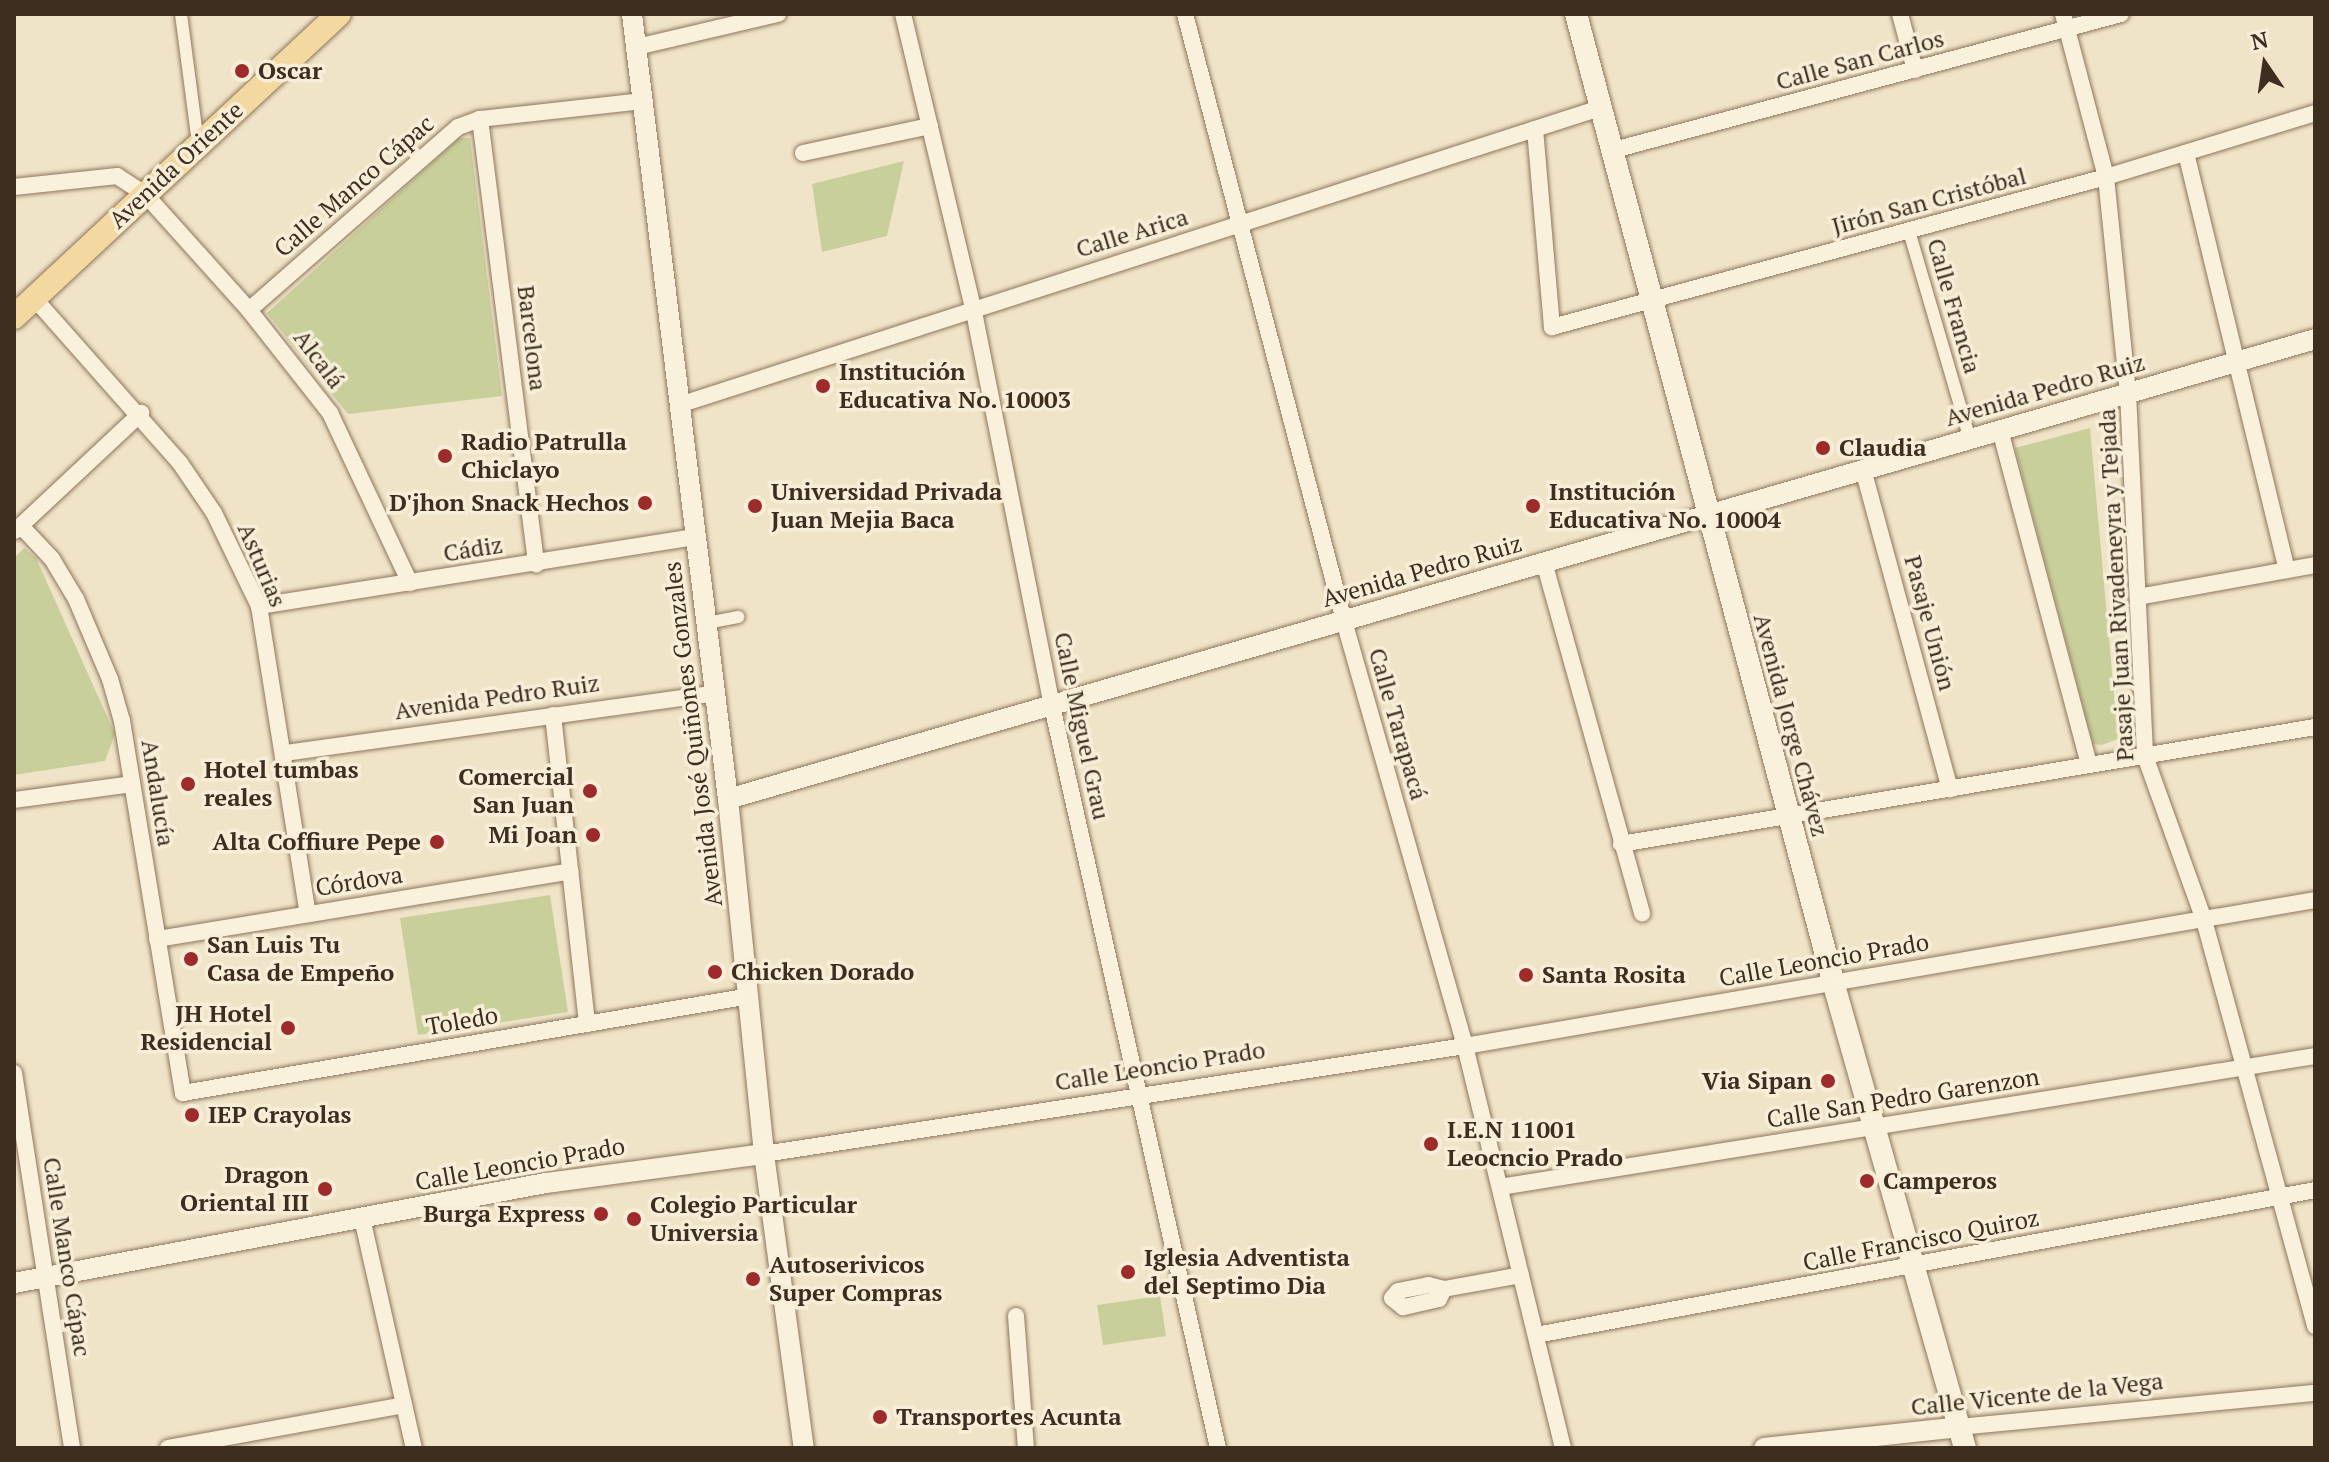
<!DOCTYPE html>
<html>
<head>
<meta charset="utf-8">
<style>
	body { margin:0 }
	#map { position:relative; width:2329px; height:1462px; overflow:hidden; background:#f0e4c8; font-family:"PT Serif",serif }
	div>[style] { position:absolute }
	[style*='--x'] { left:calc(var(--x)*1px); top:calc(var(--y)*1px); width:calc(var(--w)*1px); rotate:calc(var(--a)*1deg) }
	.green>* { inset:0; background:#c9cf9b }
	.roads { filter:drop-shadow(0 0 2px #8d765c) drop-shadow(0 0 2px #8d765c) }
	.pedestrian>* { height:12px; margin:-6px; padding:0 6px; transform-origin:6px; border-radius:6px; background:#faf1dc }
	.minor>* { height:16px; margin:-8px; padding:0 8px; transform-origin:8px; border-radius:8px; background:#faf1dc }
	.tertiary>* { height:20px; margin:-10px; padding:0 10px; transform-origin:10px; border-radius:10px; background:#faf1dc }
	.secondary>* { height:22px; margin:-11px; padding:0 11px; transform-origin:11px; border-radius:11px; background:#faf1dc }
	.primary>* { height:24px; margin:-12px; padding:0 12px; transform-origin:12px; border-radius:12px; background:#f3d9a0 }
	.dots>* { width:22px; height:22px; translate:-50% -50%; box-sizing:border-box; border:4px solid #f7eed8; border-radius:50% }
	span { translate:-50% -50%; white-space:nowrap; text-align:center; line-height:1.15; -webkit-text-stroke:7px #f7eed8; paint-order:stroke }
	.street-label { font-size:24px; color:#3d2e20 }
	.poi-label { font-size:24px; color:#3d2e20; font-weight:700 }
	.left { translate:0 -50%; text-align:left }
	.right { translate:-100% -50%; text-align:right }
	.frame { position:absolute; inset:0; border:16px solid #3d2e20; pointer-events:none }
	.north { position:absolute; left:2225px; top:24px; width:80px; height:80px; -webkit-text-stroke:6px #f7eed8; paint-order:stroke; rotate:347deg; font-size:22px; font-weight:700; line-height:32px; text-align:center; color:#3d2e20 }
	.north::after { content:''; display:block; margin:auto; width:28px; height:36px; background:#3d2e20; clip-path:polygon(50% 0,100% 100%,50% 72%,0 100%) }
</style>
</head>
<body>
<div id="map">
	<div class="green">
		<div style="clip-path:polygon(459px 138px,470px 138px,502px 396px,348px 414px,267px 313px)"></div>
		<div style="clip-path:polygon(904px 161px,887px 236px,822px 252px,812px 184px)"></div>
		<div style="clip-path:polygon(2090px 428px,2118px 739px,2102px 745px,2093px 744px,2015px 448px)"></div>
		<div style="clip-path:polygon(24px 548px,36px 558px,115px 734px,105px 761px,14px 775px,14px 558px)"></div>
		<div style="clip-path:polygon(550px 895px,568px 1012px,418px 1035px,400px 918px)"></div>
		<div style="clip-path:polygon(1160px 1296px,1166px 1336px,1103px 1345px,1097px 1305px)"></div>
	</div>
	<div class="roads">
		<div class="pedestrian">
			<div style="--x:181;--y:14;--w:131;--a:82.5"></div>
			<div style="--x:1909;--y:231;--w:217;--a:73.7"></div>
			<div style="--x:707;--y:623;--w:32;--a:-11"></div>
		</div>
		<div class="minor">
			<div style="--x:903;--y:14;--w:301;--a:76.6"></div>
			<div style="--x:973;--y:307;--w:407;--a:78.8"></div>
			<div style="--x:1052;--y:706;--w:760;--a:77.39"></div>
			<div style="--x:1185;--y:14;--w:627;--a:75.32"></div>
			<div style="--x:1344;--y:621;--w:442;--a:74.1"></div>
			<div style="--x:1465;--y:1046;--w:414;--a:76.3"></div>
			<div style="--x:1900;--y:14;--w:58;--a:75"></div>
			<div style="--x:2063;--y:14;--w:169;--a:75.2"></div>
			<div style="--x:2106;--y:177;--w:217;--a:84.2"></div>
			<div style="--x:2128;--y:393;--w:363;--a:87.3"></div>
			<div style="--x:2145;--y:756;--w:174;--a:70.2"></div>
			<div style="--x:2204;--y:920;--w:421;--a:74.7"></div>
			<div style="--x:637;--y:47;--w:145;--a:-13.2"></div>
			<div style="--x:480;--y:119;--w:449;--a:82.8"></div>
			<div style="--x:1535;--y:129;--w:199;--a:85.1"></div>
			<div style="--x:1552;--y:327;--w:574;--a:-15.15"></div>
			<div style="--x:2106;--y:177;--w:219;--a:-17"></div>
			<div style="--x:1610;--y:151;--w:529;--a:-15.01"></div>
			<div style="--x:803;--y:153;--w:130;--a:-12"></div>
			<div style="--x:2186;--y:153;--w:429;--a:76.4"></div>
			<div style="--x:14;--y:187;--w:104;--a:-6.1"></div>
			<div style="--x:117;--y:176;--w:33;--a:33"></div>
			<div style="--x:145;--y:194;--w:156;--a:48.1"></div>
			<div style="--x:249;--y:310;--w:131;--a:51.8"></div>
			<div style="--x:330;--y:413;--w:188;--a:64.8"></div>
			<div style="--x:34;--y:298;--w:220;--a:48.5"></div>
			<div style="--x:180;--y:463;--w:60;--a:55.8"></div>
			<div style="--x:214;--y:513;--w:103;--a:64.2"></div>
			<div style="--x:259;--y:606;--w:312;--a:81"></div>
			<div style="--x:249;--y:310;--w:278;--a:-41.2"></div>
			<div style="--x:458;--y:127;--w:23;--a:-20"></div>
			<div style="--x:480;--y:119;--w:165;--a:-6.3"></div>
			<div style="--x:679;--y:405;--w:968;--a:-17.87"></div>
			<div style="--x:2000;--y:430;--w:346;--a:75.1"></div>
			<div style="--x:1863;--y:469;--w:332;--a:74.8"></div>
			<div style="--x:21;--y:526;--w:45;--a:46.8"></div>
			<div style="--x:52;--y:559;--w:47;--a:59"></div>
			<div style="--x:76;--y:599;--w:87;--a:67"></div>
			<div style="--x:110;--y:679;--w:44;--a:74.1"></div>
			<div style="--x:122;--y:721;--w:377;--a:80.7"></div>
			<div style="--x:183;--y:1093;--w:575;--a:-9.71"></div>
			<div style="--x:15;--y:531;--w:173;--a:-43.1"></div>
			<div style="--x:1544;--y:562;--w:365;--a:74.4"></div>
			<div style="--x:2138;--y:597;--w:180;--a:-10.2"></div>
			<div style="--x:259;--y:606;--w:441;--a:-9"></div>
			<div style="--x:553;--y:715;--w:311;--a:83.7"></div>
			<div style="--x:285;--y:753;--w:435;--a:-7.9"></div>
			<div style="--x:14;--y:800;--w:119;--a:-7.7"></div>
			<div style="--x:1621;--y:844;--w:704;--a:-9.57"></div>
			<div style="--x:157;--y:939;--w:419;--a:-9.3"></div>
			<div style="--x:14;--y:1073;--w:379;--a:81.2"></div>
			<div style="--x:764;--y:1154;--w:709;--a:-8.76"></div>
			<div style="--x:1465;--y:1046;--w:862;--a:-9.75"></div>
			<div style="--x:1500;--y:1187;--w:825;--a:-9.13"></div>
			<div style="--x:362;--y:1218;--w:236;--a:77.3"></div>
			<div style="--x:1444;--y:1289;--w:11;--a:117"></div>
			<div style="--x:1439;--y:1299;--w:37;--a:167"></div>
			<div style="--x:1403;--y:1307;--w:14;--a:-141"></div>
			<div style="--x:1392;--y:1298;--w:9;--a:-49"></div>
			<div style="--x:1398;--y:1291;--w:31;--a:-11"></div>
			<div style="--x:1428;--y:1285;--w:16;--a:14"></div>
			<div style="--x:1444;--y:1289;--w:78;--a:-10.3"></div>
			<div style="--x:1016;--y:1316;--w:132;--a:85.7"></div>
			<div style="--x:1536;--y:1335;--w:792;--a:-10.54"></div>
			<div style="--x:1959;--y:1427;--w:358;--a:-5.5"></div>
			<div style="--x:168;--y:1448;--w:240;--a:-10.3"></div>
		</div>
		<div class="tertiary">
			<div style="--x:632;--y:14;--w:791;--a:83.03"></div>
			<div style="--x:728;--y:799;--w:357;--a:84.2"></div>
			<div style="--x:764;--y:1154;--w:297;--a:82.3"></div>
			<div style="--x:728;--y:799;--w:1652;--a:-16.16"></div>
			<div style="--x:14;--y:1283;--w:541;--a:-10.65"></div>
			<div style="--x:546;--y:1183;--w:220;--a:-7.6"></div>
			<div style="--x:1764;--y:1448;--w:196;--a:-6.1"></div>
		</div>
		<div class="secondary">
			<div style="--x:1576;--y:14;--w:1005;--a:75.12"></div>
			<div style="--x:1834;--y:985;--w:481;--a:74.2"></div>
		</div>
		<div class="primary">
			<div style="--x:14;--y:317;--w:444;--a:-43"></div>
		</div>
	</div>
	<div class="dots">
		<div style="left:242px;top:71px;background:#9e2a2b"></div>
		<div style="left:823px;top:386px;background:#9e2a2b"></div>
		<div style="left:1823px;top:448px;background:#9e2a2b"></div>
		<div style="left:445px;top:456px;background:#9e2a2b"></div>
		<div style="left:645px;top:503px;background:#9e2a2b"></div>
		<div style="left:755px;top:506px;background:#9e2a2b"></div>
		<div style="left:1533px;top:506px;background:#9e2a2b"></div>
		<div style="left:188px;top:784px;background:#9e2a2b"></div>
		<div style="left:590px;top:791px;background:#9e2a2b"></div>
		<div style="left:593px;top:835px;background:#9e2a2b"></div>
		<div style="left:437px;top:842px;background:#9e2a2b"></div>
		<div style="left:191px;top:959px;background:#9e2a2b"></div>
		<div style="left:715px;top:972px;background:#9e2a2b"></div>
		<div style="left:1526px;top:975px;background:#9e2a2b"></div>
		<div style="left:288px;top:1028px;background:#9e2a2b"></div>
		<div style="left:1828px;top:1081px;background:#9e2a2b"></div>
		<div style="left:192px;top:1115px;background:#9e2a2b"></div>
		<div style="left:1431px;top:1144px;background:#9e2a2b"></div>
		<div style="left:1867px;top:1181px;background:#9e2a2b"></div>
		<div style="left:325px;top:1189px;background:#9e2a2b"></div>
		<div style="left:601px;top:1214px;background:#9e2a2b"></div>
		<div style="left:634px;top:1219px;background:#9e2a2b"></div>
		<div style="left:1128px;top:1272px;background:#9e2a2b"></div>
		<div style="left:753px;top:1279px;background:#9e2a2b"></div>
		<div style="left:880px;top:1417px;background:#9e2a2b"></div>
	</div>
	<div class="street-label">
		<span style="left:1860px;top:60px;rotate:-15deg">Calle San Carlos</span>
		<span style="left:176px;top:165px;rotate:-43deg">Avenida Oriente</span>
		<span style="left:354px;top:186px;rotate:-41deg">Calle Manco Cápac</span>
		<span style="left:1929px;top:201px;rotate:-15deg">Jirón San Cristóbal</span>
		<span style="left:1132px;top:233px;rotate:-17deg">Calle Arica</span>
		<span style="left:1954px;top:306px;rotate:74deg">Calle Francia</span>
		<span style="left:532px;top:338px;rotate:83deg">Barcelona</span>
		<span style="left:319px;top:359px;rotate:53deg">Alcalá</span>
		<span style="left:2045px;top:390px;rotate:-16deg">Avenida Pedro Ruiz</span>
		<span style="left:473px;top:549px;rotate:-9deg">Cádiz</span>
		<span style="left:262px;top:565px;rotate:67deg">Asturias</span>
		<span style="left:1422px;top:571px;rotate:-16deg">Avenida Pedro Ruiz</span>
		<span style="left:2116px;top:585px;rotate:-93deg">Pasaje Juan Rivadeneyra y Tejada</span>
		<span style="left:1930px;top:623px;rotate:75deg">Pasaje Unión</span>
		<span style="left:497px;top:697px;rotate:-8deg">Avenida Pedro Ruiz</span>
		<span style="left:1398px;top:724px;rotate:74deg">Calle Tarapacá</span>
		<span style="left:1791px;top:725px;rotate:75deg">Avenida Jorge Chávez</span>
		<span style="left:1082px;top:726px;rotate:78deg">Calle Miguel Grau</span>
		<span style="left:693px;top:734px;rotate:-97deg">Avenida José Quiñones Gonzales</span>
		<span style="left:158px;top:793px;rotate:81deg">Andalucía</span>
		<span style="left:359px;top:881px;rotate:-9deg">Córdova</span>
		<span style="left:1824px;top:960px;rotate:-10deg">Calle Leoncio Prado</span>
		<span style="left:462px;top:1021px;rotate:-10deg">Toledo</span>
		<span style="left:1160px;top:1066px;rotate:-9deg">Calle Leoncio Prado</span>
		<span style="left:1903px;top:1098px;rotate:-9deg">Calle San Pedro Garenzon</span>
		<span style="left:520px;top:1164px;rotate:-10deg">Calle Leoncio Prado</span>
		<span style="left:1921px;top:1240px;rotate:-11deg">Calle Francisco Quiroz</span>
		<span style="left:67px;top:1257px;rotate:81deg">Calle Manco Cápac</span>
		<span style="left:2037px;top:1394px;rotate:-6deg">Calle Vicente de la Vega</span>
	</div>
	<div class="poi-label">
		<span class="left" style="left:258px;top:71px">Oscar</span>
		<span class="left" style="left:839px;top:386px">Institución<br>Educativa No. 10003</span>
		<span class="left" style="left:461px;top:456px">Radio Patrulla<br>Chiclayo</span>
		<span class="left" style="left:1839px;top:448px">Claudia</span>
		<span class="left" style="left:771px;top:506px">Universidad Privada<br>Juan Mejia Baca</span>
		<span class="left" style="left:1549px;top:506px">Institución<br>Educativa No. 10004</span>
		<span class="right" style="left:629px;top:503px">D'jhon Snack Hechos</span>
		<span class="left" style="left:204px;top:784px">Hotel tumbas<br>reales</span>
		<span class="right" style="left:574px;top:791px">Comercial<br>San Juan</span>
		<span class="right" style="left:577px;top:835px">Mi Joan</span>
		<span class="right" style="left:421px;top:842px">Alta Coffiure Pepe</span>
		<span class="left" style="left:207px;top:959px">San Luis Tu<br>Casa de Empeño</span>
		<span class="left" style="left:731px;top:972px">Chicken Dorado</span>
		<span class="left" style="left:1542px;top:975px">Santa Rosita</span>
		<span class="right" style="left:272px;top:1028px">JH Hotel<br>Residencial</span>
		<span class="right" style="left:1812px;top:1081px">Via Sipan</span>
		<span class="left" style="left:208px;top:1115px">IEP Crayolas</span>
		<span class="left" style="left:1447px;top:1144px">I.E.N 11001<br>Leocncio Prado</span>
		<span class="right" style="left:309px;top:1189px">Dragon<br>Oriental III</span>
		<span class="left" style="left:1883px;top:1181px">Camperos</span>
		<span class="left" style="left:650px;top:1219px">Colegio Particular<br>Universia</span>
		<span class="right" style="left:585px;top:1214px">Burga Express</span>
		<span class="left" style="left:1144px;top:1272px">Iglesia Adventista<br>del Septimo Dia</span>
		<span class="left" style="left:769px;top:1279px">Autoserivicos<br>Super Compras</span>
		<span class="left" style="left:896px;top:1417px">Transportes Acunta</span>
	</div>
	<div class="frame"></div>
	<div class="north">N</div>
</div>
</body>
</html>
